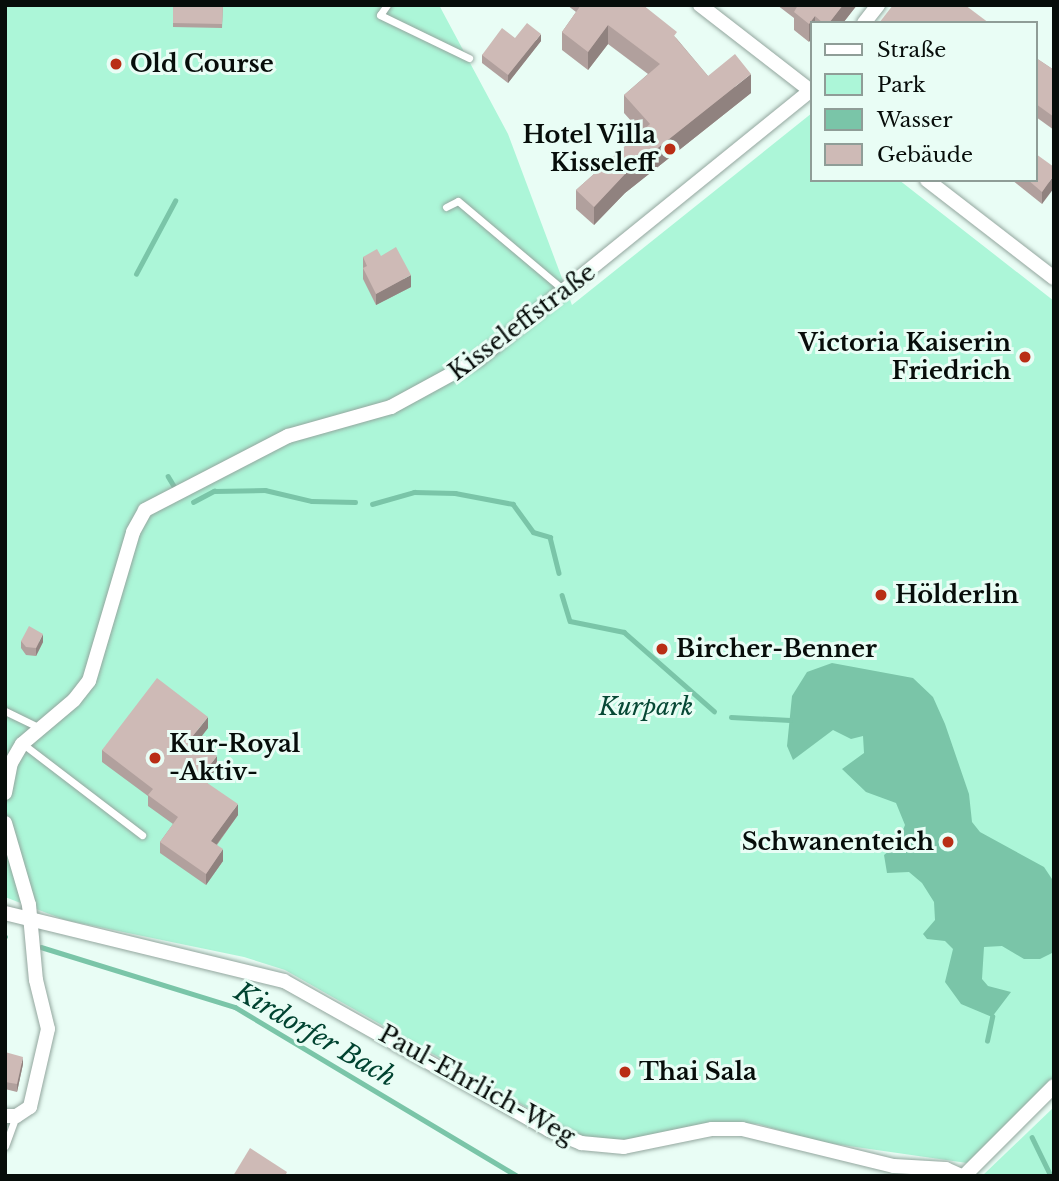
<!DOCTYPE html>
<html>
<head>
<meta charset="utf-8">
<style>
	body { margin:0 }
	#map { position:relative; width:1059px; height:1181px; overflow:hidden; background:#e9fdf5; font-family:"Libre Baskerville",serif }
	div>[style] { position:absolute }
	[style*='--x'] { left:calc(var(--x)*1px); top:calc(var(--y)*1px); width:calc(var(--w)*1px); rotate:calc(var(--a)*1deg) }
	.green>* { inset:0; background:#acf6d8 }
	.water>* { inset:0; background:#7ac5a8 }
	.stream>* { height:4.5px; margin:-2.25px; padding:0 2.25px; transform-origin:2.25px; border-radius:2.25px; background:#7ac5a8 }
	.roads { filter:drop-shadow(0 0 2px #93a69e) drop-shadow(0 0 2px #93a69e) }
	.service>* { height:7px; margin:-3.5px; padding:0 3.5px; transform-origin:3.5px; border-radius:3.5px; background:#fff }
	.minor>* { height:14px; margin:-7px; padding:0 7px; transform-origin:7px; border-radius:7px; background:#fff }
	.wall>* { inset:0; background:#b1a09d }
	.shaded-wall>* { inset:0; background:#90827f }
	.building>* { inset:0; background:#cebab6 }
	.dots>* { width:19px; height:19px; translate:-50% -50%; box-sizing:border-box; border:4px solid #e9fdf5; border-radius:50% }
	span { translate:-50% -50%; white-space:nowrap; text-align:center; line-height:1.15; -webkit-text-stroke:6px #e9fdf5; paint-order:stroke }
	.poi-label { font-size:24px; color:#070d0a; font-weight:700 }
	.left { translate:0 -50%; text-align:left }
	.right { translate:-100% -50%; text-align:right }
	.street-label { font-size:24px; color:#070d0a }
	.park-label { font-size:24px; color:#064835; font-style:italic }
	.water-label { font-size:26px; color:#004330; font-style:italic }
	.frame { position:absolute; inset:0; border:7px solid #070d0a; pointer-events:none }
	.legend { position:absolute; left:810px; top:21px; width:228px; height:161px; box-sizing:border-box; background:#e9fdf5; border:2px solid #8f9d97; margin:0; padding:9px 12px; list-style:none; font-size:21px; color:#070d0a }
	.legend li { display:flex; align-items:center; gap:14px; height:35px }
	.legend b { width:35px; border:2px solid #8f9d97 }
</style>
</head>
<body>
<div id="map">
	<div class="green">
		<div style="clip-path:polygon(5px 5px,439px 5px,508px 134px,572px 305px,812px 113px,812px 180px,899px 180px,1054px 301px,1054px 1077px,967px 1163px,821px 1142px,758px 1124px,722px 1122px,632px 1139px,595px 1140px,570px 1132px,285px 970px,244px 957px,65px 920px,5px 897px)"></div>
		<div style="clip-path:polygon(1054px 1107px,1054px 1176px,982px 1176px)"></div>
	</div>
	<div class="water">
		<div style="clip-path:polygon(832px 663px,913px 678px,933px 697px,945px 724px,969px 794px,972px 822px,980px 832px,1044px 867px,1054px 882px,1054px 952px,1040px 959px,1024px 959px,1002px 946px,984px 947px,982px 979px,988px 986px,1011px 992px,992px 1017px,961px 1004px,945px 982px,953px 949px,945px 941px,927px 939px,923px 934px,935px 920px,934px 902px,922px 883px,909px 872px,887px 873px,884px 855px,897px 845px,905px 825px,896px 803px,866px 792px,842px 769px,864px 753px,863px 736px,851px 739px,833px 730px,793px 760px,787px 746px,792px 696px,807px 672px)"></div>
	</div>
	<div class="stream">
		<div style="--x:136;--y:274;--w:83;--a:-61.9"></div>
		<div style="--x:168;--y:476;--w:12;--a:59"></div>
		<div style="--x:193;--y:502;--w:24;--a:-28"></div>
		<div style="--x:214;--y:491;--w:51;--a:-1.1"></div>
		<div style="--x:265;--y:490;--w:48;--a:13.2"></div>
		<div style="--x:312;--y:501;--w:43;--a:1.3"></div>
		<div style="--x:372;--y:504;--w:44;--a:-15.9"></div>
		<div style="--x:414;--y:492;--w:41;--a:1.4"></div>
		<div style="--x:455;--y:493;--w:59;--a:10.7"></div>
		<div style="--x:513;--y:504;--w:34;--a:54"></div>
		<div style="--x:533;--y:532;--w:18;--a:16"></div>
		<div style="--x:550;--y:537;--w:37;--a:76"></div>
		<div style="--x:562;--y:595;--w:27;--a:73"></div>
		<div style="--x:570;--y:621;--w:55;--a:11.5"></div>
		<div style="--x:624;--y:632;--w:120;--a:41.3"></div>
		<div style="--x:731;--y:717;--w:59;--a:2.9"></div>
		<div style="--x:5;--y:937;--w:1;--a:0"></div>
		<div style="--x:41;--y:947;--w:203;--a:17.2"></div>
		<div style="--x:235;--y:1007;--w:329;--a:30.9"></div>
		<div style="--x:987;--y:1041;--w:25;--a:-78"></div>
		<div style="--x:1032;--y:1137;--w:43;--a:64"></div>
	</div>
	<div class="roads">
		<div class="service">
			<div style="--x:387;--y:5;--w:12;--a:125"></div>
			<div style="--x:380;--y:15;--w:99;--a:25.8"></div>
			<div style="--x:446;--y:207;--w:13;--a:-27"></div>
			<div style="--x:458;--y:201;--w:141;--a:40.1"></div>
			<div style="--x:5;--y:711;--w:37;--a:26"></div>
			<div style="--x:23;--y:744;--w:150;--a:37.4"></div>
			<div style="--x:5;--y:1146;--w:32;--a:-70"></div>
		</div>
		<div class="minor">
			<div style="--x:700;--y:5;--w:142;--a:37.8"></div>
			<div style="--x:864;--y:23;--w:23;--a:-52"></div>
			<div style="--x:927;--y:180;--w:160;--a:37.7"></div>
			<div style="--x:5;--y:793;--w:31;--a:-79"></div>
			<div style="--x:11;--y:763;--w:22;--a:-60"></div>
			<div style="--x:22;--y:744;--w:68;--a:-40.2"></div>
			<div style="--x:74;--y:700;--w:24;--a:-52"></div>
			<div style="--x:89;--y:681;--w:155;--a:-73.5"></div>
			<div style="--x:133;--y:532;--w:25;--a:-61"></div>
			<div style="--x:145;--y:510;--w:161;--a:-27.4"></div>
			<div style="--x:288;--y:436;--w:107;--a:-15.7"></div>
			<div style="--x:391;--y:407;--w:100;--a:-28.6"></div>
			<div style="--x:479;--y:359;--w:429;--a:-39"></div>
			<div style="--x:5;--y:823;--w:85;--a:73.7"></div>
			<div style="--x:29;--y:905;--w:75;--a:84.7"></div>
			<div style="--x:36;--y:980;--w:50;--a:76.2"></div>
			<div style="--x:48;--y:1029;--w:80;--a:103"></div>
			<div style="--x:30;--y:1107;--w:17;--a:147"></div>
			<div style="--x:16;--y:1116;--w:11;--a:180"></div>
			<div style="--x:5;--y:913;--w:287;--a:13.7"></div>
			<div style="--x:284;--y:981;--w:304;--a:29.3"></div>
			<div style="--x:549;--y:1130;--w:35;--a:22"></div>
			<div style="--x:581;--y:1143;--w:43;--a:5.3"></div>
			<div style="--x:624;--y:1147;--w:90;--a:-11.6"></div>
			<div style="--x:712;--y:1129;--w:30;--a:0"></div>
			<div style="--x:742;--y:1129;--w:156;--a:13.7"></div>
			<div style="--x:894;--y:1166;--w:52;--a:3.3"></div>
			<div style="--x:946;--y:1169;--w:17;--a:25"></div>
			<div style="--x:964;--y:1176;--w:127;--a:-45"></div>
		</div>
	</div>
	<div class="wall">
		<div style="clip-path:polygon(223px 5px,222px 28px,173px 27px,173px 6px)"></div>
		<div style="clip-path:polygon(567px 5px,643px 5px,677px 39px,708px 76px,751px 93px,625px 193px,594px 225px,576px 209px,576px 190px,641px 132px,624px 113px,624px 95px,648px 74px,608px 44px,588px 70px,562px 50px,562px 32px,576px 12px)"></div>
		<div style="clip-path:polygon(777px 5px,857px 5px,843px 23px,812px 23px,809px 42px,794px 30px,794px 18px)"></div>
		<div style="clip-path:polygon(515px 38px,541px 41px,508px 83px,482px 63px,482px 55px)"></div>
		<div style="clip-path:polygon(1036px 58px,1054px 70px,1054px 130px,1036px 117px)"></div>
		<div style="clip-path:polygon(1054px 167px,1042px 204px,1012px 180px,1036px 180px)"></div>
		<div style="clip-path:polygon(381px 256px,411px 287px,376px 305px,363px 279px,363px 257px)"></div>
		<div style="clip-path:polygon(21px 641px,43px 642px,36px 656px,26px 655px,21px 648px)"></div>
		<div style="clip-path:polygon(208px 728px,197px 741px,217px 768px,206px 782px,238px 815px,217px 845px,223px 861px,206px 885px,160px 853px,160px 842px,173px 824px,148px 806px,148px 796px,102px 762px,102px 750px)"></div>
		<div style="clip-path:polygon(5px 1052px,23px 1064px,17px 1092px,5px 1089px)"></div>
	</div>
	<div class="shaded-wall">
		<div style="clip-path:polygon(843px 5px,857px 5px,843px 23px,829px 23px)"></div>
		<div style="clip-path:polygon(815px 16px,815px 23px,812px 23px,812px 38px,809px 42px,809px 24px)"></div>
		<div style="clip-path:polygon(608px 25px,608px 44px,588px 70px,588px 52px)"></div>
		<div style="clip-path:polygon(541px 34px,541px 41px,508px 83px,508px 75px)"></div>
		<div style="clip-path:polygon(751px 74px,751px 93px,625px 193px,594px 225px,594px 207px,625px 174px)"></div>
		<div style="clip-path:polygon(1054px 175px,1054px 188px,1042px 204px,1042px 192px)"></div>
		<div style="clip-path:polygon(411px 275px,411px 287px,376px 305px,376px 294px)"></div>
		<div style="clip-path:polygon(43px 634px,43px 642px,36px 656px,36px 648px)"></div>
		<div style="clip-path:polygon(208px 717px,208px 728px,192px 749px,192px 737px)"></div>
		<div style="clip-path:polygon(217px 756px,217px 768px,200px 789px,200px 778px)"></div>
		<div style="clip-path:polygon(238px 804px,238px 815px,211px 852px,211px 841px)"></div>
		<div style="clip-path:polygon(223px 849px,223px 861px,206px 885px,206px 874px)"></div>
		<div style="clip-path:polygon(23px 1057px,23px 1064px,17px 1092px,17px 1084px)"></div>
	</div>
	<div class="building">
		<div style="clip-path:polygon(193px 5px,223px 5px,222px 24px,173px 23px,173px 6px,193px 6px)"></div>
		<div style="clip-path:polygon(581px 5px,643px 5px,677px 32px,674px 36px,708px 76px,735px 54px,751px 74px,625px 174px,594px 207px,576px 190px,650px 124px,624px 95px,660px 64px,608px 25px,588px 52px,562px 32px)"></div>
		<div style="clip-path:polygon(798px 5px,843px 5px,829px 23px,823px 23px,815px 16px,809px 24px,794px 12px)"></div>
		<div style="clip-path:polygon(893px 5px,965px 5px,989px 23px,879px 23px)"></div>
		<div style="clip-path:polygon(527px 23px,541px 34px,508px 75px,482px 55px,502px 28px,515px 38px)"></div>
		<div style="clip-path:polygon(1036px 58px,1054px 70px,1054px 117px,1036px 104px)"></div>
		<div style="clip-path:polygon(1036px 154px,1054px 167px,1054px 175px,1042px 192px,1028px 180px,1036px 180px)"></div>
		<div style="clip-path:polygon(396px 247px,411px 275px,376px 294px,363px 268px,367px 266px,363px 257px,377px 249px,381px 256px)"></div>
		<div style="clip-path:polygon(29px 626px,43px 634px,36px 648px,26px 647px,21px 641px)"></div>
		<div style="clip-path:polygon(157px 678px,208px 717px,192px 737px,217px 756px,200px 778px,238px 804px,211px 841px,223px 849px,206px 874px,160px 842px,178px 817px,148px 795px,153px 789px,102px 750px)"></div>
		<div style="clip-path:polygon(5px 1052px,23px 1057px,17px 1084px,5px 1082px)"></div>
		<div style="clip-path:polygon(250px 1148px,287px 1172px,285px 1176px,233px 1176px)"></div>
	</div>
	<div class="dots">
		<div style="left:116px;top:64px;background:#b92e15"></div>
		<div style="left:670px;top:149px;background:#b92e15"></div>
		<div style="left:1025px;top:357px;background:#b92e15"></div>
		<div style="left:881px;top:595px;background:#b92e15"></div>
		<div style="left:662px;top:649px;background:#b92e15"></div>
		<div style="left:155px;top:758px;background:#b92e15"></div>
		<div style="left:948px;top:842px;background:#b92e15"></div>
		<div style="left:625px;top:1072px;background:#b92e15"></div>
	</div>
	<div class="poi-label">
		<span class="left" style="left:130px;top:64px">Old Course</span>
		<span class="right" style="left:656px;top:149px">Hotel Villa<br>Kisseleff</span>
		<span class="right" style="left:1011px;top:357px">Victoria Kaiserin<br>Friedrich</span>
		<span class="left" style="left:895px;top:595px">Hölderlin</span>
		<span class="left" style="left:676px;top:649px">Bircher-Benner</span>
		<span class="left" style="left:169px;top:758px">Kur-Royal<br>-Aktiv-</span>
		<span class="right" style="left:934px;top:842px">Schwanenteich</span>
		<span class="left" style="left:639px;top:1072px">Thai Sala</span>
	</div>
	<div class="street-label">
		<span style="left:522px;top:322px;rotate:-37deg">Kisseleffstraße</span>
		<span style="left:477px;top:1085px;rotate:29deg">Paul-Ehrlich-Weg</span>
	</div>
	<div class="park-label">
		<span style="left:646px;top:707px">Kurpark</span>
	</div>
	<div class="water-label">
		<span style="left:315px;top:1035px;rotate:30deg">Kirdorfer Bach</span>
	</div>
	<div class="frame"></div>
	<ul class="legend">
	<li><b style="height:9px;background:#fff"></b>Straße</li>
	<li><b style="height:19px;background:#acf6d8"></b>Park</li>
	<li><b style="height:19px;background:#7ac5a8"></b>Wasser</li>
	<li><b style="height:19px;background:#cebab6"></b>Gebäude</li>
	</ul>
</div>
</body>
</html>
